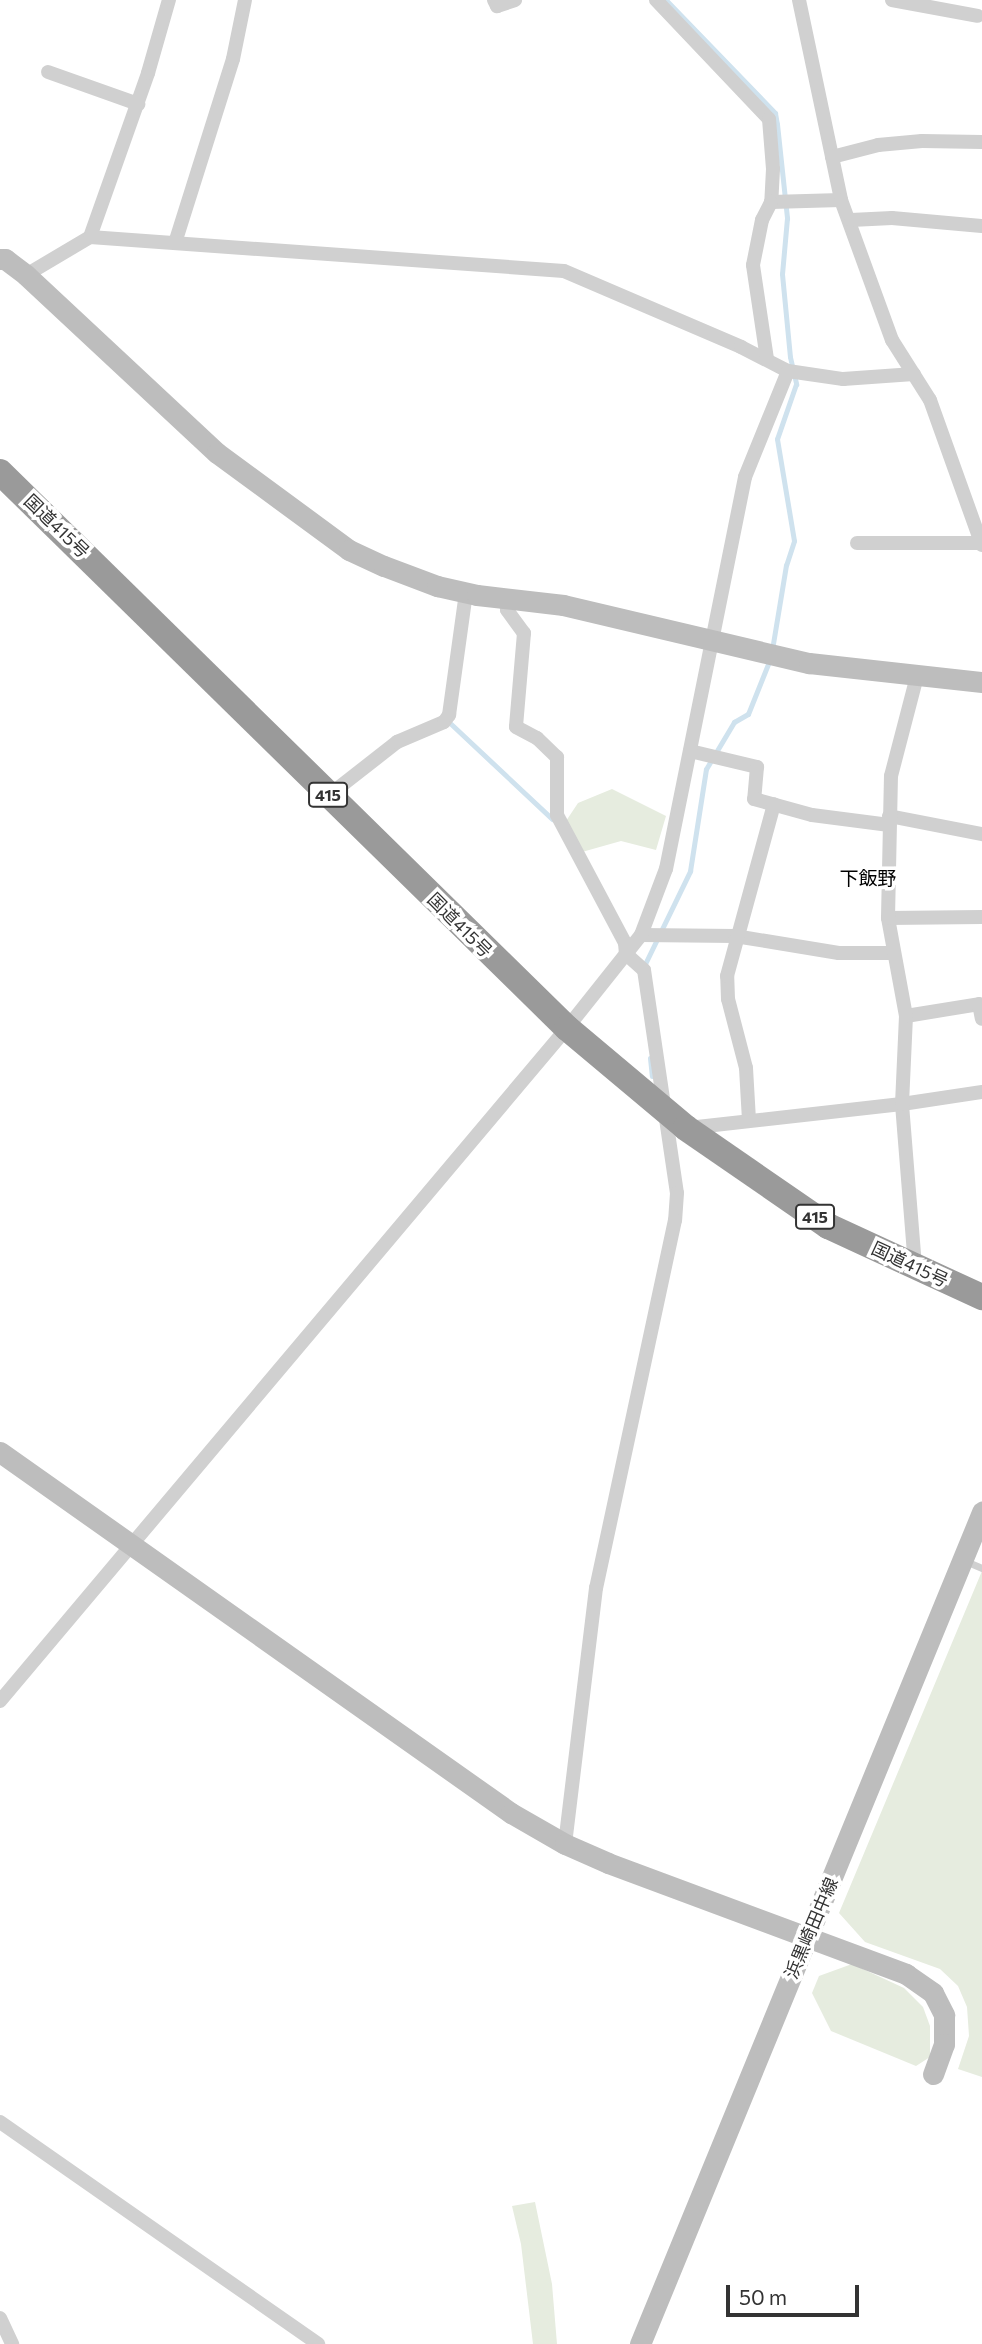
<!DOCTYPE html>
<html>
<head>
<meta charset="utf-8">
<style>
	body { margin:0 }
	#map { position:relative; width:982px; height:2344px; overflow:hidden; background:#fff; font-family:Commissioner,"Noto Sans JP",sans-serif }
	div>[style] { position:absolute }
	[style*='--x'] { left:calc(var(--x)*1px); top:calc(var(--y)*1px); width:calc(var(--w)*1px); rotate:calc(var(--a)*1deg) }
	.green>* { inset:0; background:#e6ecdf }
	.stream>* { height:5px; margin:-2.5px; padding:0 2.5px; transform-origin:2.5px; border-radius:2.5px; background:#cfe2ee }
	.lane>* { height:7px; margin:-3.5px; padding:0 3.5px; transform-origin:3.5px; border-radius:3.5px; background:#d0d0d0 }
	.street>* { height:14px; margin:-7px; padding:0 7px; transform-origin:7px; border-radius:7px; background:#d0d0d0 }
	.secondary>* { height:21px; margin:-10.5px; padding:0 10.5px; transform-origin:10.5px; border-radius:10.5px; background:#bdbdbd }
	.highway>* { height:26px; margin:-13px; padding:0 13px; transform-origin:13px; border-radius:13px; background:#9a9a9a }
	span { translate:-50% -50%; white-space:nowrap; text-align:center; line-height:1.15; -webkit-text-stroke:7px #fff; paint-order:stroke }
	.shield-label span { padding:2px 5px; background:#fff; border:2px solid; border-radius:5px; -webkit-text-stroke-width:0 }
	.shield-label { font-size:16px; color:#333; font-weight:700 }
	.street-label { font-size:18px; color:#333 }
	.neighbourhood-label { font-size:19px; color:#000 }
	.scale { position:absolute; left:726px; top:2285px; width:133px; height:32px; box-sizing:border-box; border:4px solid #333; border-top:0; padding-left:9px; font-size:21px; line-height:24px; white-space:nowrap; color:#333; -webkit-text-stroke:5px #fff; paint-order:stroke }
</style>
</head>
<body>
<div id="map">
	<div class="green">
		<div style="clip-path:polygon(612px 789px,666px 816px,656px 850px,621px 841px,582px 852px,564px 824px,578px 803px)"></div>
		<div style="clip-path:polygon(982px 1571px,982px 2077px,958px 2069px,969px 2036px,967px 2007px,958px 1986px,940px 1969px,865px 1942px,839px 1913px)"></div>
		<div style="clip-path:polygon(852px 1964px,904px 1988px,923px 2007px,930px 2026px,930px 2057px,916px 2066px,831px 2031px,812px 1993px,819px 1976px)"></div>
		<div style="clip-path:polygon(535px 2202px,552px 2284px,557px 2344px,533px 2344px,521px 2244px,512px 2206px)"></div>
	</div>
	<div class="stream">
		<div style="--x:666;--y:0;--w:157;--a:46"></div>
		<div style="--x:775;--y:113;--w:11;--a:80"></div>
		<div style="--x:777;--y:124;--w:95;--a:83.9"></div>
		<div style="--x:787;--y:218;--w:56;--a:95.1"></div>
		<div style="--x:782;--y:274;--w:83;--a:84.5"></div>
		<div style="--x:790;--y:357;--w:28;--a:77"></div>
		<div style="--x:796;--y:384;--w:58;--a:109.1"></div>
		<div style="--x:777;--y:439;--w:103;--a:80.5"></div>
		<div style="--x:794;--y:541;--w:25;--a:108"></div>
		<div style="--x:786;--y:565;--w:86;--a:99.4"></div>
		<div style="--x:451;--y:724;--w:139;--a:43.2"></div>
		<div style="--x:643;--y:968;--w:108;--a:-64.1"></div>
		<div style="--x:690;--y:871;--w:103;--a:-81.1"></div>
		<div style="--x:706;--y:769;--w:55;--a:-59.2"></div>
		<div style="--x:734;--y:722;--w:16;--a:-30"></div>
		<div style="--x:748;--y:714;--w:59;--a:-68.2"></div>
		<div style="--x:650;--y:1058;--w:18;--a:84"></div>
	</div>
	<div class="lane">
		<div style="--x:963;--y:1560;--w:21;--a:23"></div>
	</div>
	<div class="street">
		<div style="--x:494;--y:0;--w:7;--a:63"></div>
		<div style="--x:497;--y:6;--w:19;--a:-18"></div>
		<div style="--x:656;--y:0;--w:164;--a:46.5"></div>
		<div style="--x:769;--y:119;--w:50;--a:85.4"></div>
		<div style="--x:773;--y:169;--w:33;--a:93"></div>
		<div style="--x:771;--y:202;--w:70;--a:-1.6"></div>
		<div style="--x:799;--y:0;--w:204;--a:78.1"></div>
		<div style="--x:841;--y:200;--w:149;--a:70"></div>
		<div style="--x:892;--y:340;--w:71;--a:57.7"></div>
		<div style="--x:930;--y:400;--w:154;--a:70.3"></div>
		<div style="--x:892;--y:0;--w:87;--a:10.5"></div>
		<div style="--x:48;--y:72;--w:96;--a:19.6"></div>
		<div style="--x:832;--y:157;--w:48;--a:-14.6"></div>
		<div style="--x:878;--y:145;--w:44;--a:-5.2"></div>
		<div style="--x:922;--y:141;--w:60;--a:1"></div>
		<div style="--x:851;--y:220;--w:41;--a:-2.8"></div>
		<div style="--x:892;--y:218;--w:90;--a:5.1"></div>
		<div style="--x:90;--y:237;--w:174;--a:-70.5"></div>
		<div style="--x:148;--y:73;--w:76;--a:-74"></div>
		<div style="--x:175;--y:243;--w:193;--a:-72.5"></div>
		<div style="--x:233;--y:59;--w:60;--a:-78.5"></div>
		<div style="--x:26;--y:275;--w:74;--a:-30.7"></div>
		<div style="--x:90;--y:237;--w:475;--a:4.1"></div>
		<div style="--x:564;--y:271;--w:193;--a:23.2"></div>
		<div style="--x:741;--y:347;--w:53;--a:27.1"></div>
		<div style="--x:788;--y:371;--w:56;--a:8.3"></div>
		<div style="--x:843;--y:379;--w:71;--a:-4"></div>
		<div style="--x:767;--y:359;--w:95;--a:-98.5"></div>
		<div style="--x:753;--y:265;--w:46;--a:-78.7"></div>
		<div style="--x:762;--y:220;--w:20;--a:-63"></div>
		<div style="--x:857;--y:543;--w:125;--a:0"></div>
		<div style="--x:506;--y:598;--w:12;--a:85"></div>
		<div style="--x:507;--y:610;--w:29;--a:54"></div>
		<div style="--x:524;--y:633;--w:94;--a:94.9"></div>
		<div style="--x:516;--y:727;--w:24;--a:28"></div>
		<div style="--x:537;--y:738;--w:28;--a:44"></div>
		<div style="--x:557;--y:757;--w:58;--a:90"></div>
		<div style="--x:557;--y:815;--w:145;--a:62"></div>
		<div style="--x:625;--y:943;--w:11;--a:85"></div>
		<div style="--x:626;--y:954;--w:24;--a:42"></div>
		<div style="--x:644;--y:970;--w:225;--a:81.6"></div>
		<div style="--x:677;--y:1193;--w:27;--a:94"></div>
		<div style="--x:675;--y:1220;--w:376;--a:102.1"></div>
		<div style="--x:596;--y:1588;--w:258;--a:96.9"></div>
		<div style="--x:690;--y:751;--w:69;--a:13.4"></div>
		<div style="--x:757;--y:767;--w:32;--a:95"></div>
		<div style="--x:754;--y:799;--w:60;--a:15.4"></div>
		<div style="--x:812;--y:815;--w:78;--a:7.4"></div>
		<div style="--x:328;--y:796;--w:88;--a:-38"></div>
		<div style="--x:397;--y:742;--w:51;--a:-23.1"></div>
		<div style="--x:444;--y:722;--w:9;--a:-54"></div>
		<div style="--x:449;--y:715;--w:124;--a:-82.1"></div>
		<div style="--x:889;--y:816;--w:95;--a:11"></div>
		<div style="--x:888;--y:918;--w:94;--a:-0.6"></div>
		<div style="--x:641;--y:935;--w:94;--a:0.6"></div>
		<div style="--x:735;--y:936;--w:105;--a:9.3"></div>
		<div style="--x:839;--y:953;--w:54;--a:0"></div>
		<div style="--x:906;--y:1016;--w:74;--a:-9.3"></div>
		<div style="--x:979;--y:1004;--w:15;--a:79"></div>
		<div style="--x:749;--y:1120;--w:52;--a:-93.3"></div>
		<div style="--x:746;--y:1068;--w:71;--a:-104.6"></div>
		<div style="--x:728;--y:999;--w:23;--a:-92"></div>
		<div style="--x:727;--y:976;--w:178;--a:-74.7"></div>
		<div style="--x:688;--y:1128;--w:215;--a:-6.4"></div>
		<div style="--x:902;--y:1104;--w:81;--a:-8.5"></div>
		<div style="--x:915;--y:1266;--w:163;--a:-94.6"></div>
		<div style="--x:902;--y:1104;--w:88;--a:-87.4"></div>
		<div style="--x:906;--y:1016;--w:100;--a:-100.4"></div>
		<div style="--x:888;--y:918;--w:142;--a:-88.8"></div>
		<div style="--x:891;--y:776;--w:103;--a:-75.4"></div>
		<div style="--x:0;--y:1701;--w:880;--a:-49.89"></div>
		<div style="--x:567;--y:1028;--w:119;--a:-51.5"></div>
		<div style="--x:641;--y:935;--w:71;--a:-69.3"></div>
		<div style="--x:666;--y:869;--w:400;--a:-78.6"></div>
		<div style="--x:745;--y:477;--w:114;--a:-67.9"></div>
		<div style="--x:0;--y:2122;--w:388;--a:34.9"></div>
		<div style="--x:0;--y:2318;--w:29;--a:65"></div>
	</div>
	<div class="secondary">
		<div style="--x:0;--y:259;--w:5;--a:0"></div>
		<div style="--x:5;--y:259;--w:26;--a:37"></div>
		<div style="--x:26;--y:275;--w:261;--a:43"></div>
		<div style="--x:217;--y:453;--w:164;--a:36.3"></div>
		<div style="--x:349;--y:550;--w:38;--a:25"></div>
		<div style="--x:384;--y:566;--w:57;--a:20.7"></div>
		<div style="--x:437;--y:586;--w:41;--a:12.7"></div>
		<div style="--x:477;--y:595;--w:87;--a:6.6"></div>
		<div style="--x:563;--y:605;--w:253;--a:13.3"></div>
		<div style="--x:809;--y:663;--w:174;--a:6.3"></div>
		<div style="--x:0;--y:1452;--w:626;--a:35.24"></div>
		<div style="--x:511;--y:1813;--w:62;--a:29.9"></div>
		<div style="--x:565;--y:1844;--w:47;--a:23.8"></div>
		<div style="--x:608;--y:1863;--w:318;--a:20.4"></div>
		<div style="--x:906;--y:1974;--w:33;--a:35"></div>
		<div style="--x:933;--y:1993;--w:25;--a:63"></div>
		<div style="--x:944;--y:2015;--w:29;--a:90"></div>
		<div style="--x:944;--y:2044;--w:32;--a:110"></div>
		<div style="--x:640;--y:2344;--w:900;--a:-67.65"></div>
	</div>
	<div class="highway">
		<div style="--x:0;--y:472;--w:794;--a:44.44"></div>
		<div style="--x:567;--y:1028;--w:155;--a:40"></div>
		<div style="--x:686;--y:1128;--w:173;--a:34.6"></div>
		<div style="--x:828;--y:1226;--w:170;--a:24.8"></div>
	</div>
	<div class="shield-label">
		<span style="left:328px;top:795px">415</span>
		<span style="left:815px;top:1217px">415</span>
	</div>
	<div class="street-label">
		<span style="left:57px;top:526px;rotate:44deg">国道415号</span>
		<span style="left:460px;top:925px;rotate:45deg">国道415号</span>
		<span style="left:910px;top:1264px;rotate:25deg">国道415号</span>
		<span style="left:811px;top:1928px;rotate:-67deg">浜黒崎田中線</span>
	</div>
	<div class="neighbourhood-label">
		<span style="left:868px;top:878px">下飯野</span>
	</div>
	<div class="scale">50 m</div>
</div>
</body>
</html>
